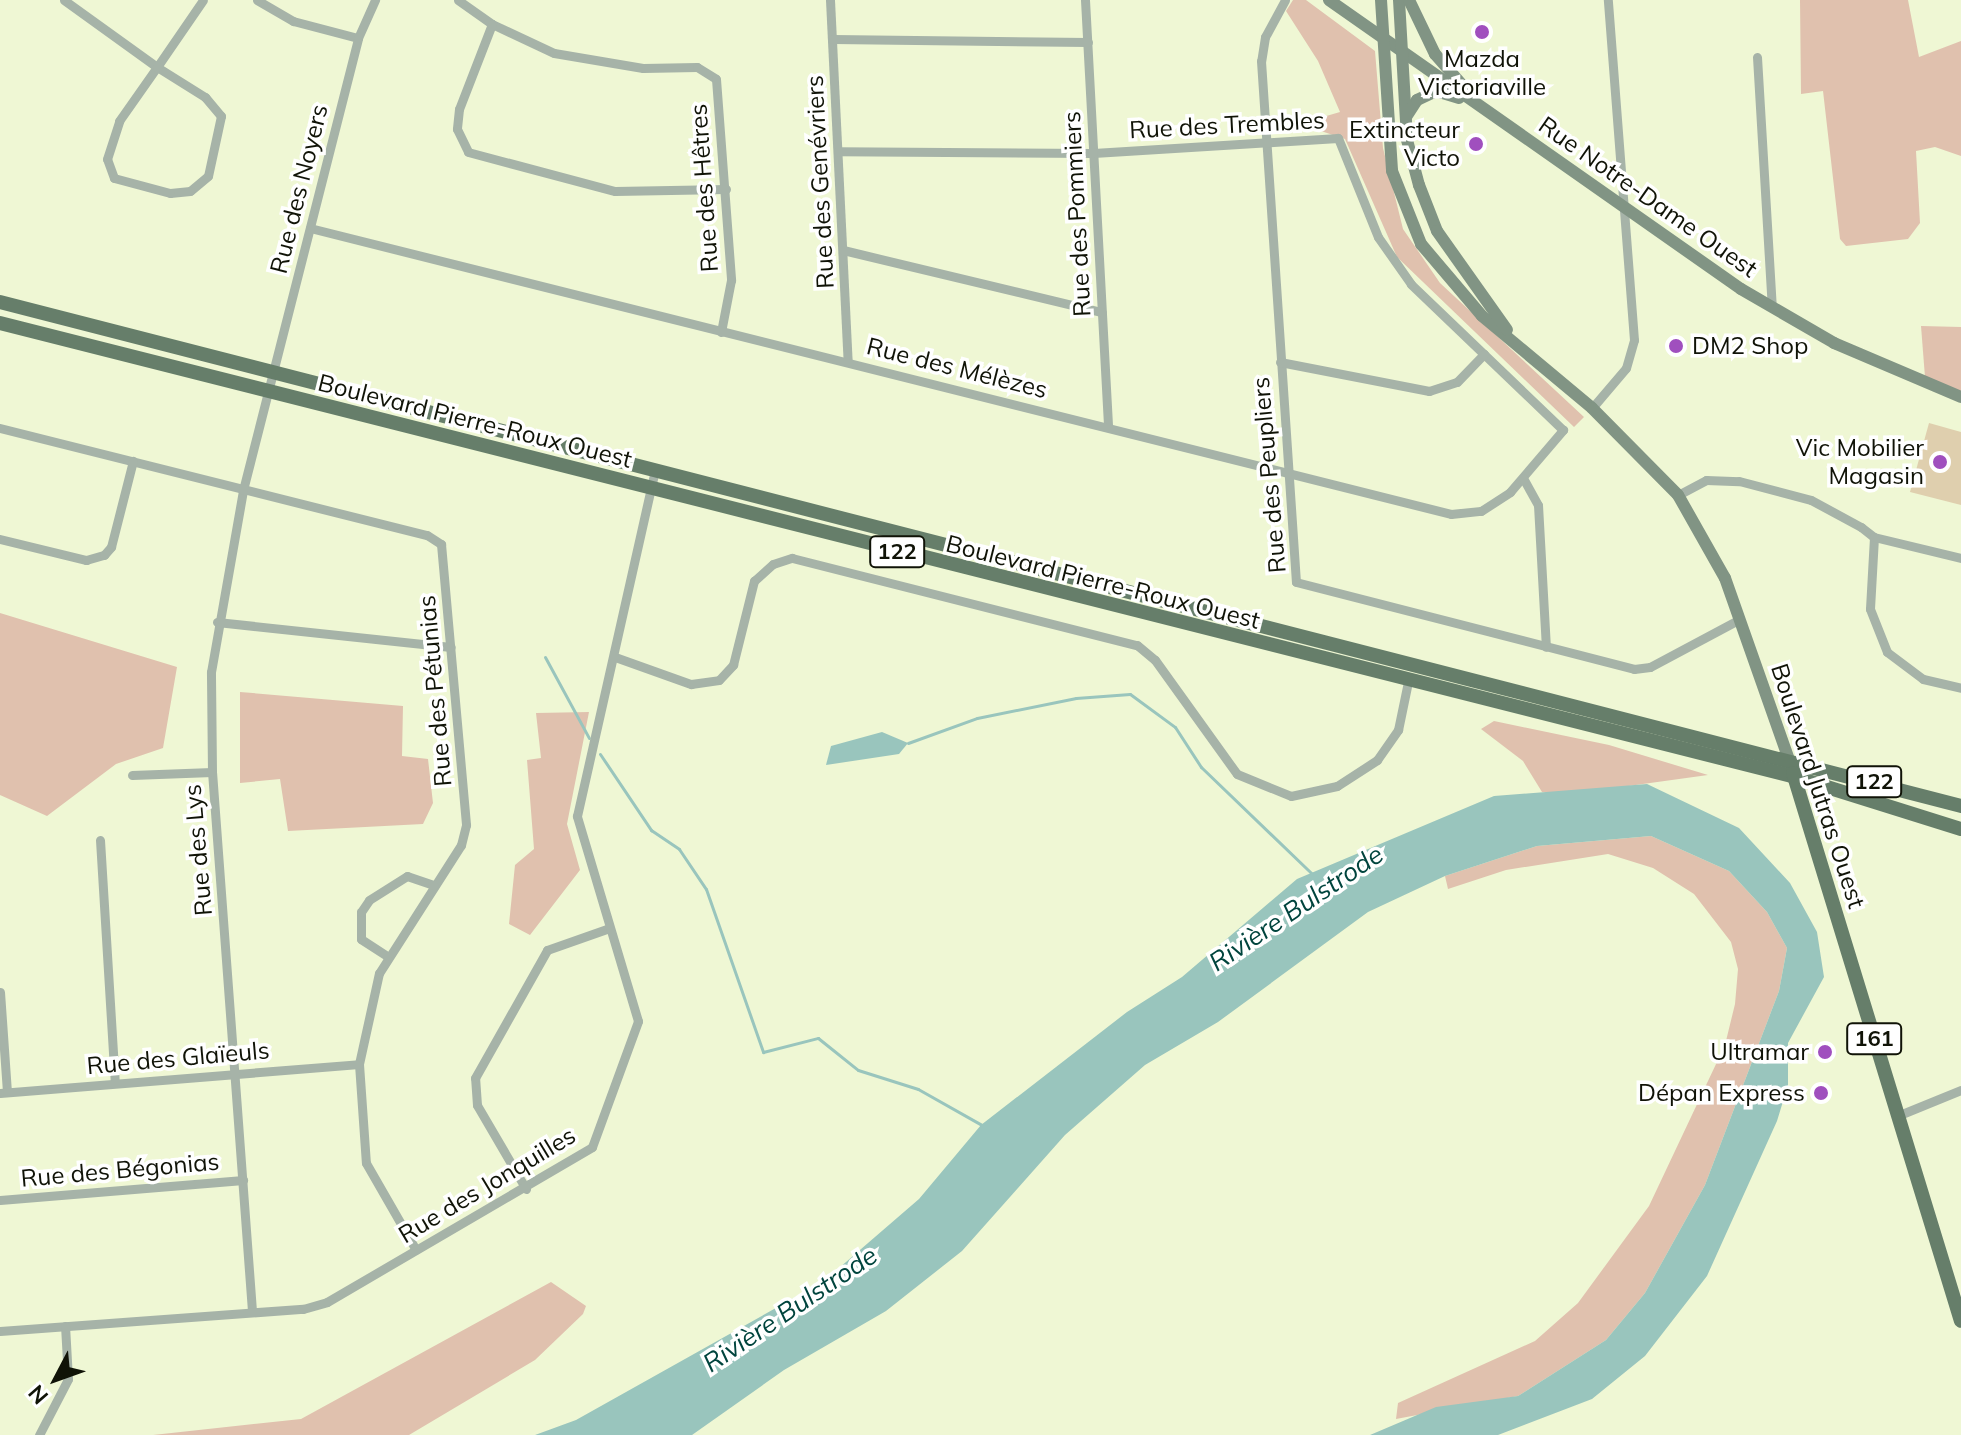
<!DOCTYPE html>
<html>
<head>
<meta charset="utf-8">
<style>
	body { margin:0 }
	#map { position:relative; width:1961px; height:1435px; overflow:hidden; background:#eff7d4; font-family:Mulish,sans-serif }
	div>[style] { position:absolute }
	[style*='--x'] { left:calc(var(--x)*1px); top:calc(var(--y)*1px); width:calc(var(--w)*1px); rotate:calc(var(--a)*1deg) }
	.green>* { inset:0; background:#e0c1ae }
	.water>* { inset:0; background:#99c5bd }
	.stream>* { height:3px; margin:-1.5px; padding:0 1.5px; transform-origin:1.5px; border-radius:1.5px; background:#99c5bd }
	.building>* { inset:0; background:#dfcfae }
	.street>* { height:9px; margin:-4.5px; padding:0 4.5px; transform-origin:4.5px; border-radius:4.5px; background:#a6b3a8 }
	.secondary>* { height:12px; margin:-6px; padding:0 6px; transform-origin:6px; border-radius:6px; background:#819484 }
	.primary>* { height:14px; margin:-7px; padding:0 7px; transform-origin:7px; border-radius:7px; background:#667e6a }
	.dots>* { width:22px; height:22px; translate:-50% -50%; box-sizing:border-box; border:4px solid #fff; border-radius:50% }
	span { translate:-50% -50%; white-space:nowrap; text-align:center; line-height:1.15; -webkit-text-stroke:7px #fff; paint-order:stroke }
	.shield-label span { padding:2px 6px; background:#fff; border:2px solid; border-radius:6px; -webkit-text-stroke-width:0 }
	.shield-label { font-size:22px; color:#101307; font-weight:700 }
	.poi-label { font-size:24px; color:#101307 }
	.right { translate:-100% -50%; text-align:right }
	.left { translate:0 -50%; text-align:left }
	.street-label { font-size:24px; color:#101307 }
	.water-label { font-size:26px; color:#00443d; font-style:italic }
	.north { position:absolute; left:16px; top:1339px; width:80px; height:80px; -webkit-text-stroke:6px #fff; paint-order:stroke; rotate:229deg; font-size:22px; font-weight:700; line-height:32px; text-align:center; color:#101307 }
	.north::after { content:''; display:block; margin:auto; width:28px; height:36px; background:#101307; clip-path:polygon(50% 0,100% 100%,50% 72%,0 100%) }
</style>
</head>
<body>
<div id="map">
	<div class="green">
		<div style="clip-path:polygon(1293px 0,1306px 0,1375px 51px,1383px 148px,1403px 229px,1440px 283px,1584px 417px,1574px 427px,1397px 257px,1345px 139px,1318px 130px,1316px 119px,1340px 112px,1318px 61px,1286px 11px)"></div>
		<div style="clip-path:polygon(1800px 0,1908px 0,1919px 57px,1961px 41px,1961px 156px,1935px 147px,1916px 151px,1920px 223px,1908px 239px,1846px 246px,1840px 239px,1823px 91px,1801px 94px)"></div>
		<div style="clip-path:polygon(1921px 326px,1961px 327px,1961px 392px,1925px 377px)"></div>
		<div style="clip-path:polygon(0 613px,177px 667px,163px 748px,116px 764px,47px 816px,0 795px)"></div>
		<div style="clip-path:polygon(240px 692px,403px 706px,402px 756px,428px 759px,433px 803px,423px 824px,288px 831px,280px 779px,240px 783px)"></div>
		<div style="clip-path:polygon(589px 712px,567px 824px,580px 870px,530px 935px,509px 924px,515px 865px,534px 849px,527px 760px,541px 758px,536px 713px)"></div>
		<div style="clip-path:polygon(1494px 721px,1609px 745px,1708px 775px,1585px 792px,1542px 792px,1523px 761px,1481px 729px)"></div>
		<div style="clip-path:polygon(1651px 836px,1729px 871px,1767px 912px,1787px 948px,1779px 991px,1705px 1185px,1645px 1293px,1606px 1340px,1518px 1396px,1396px 1419px,1398px 1403px,1535px 1341px,1578px 1303px,1649px 1206px,1725px 1045px,1735px 1004px,1738px 969px,1731px 942px,1694px 894px,1653px 868px,1608px 854px,1506px 870px,1448px 889px,1445px 876px,1537px 846px)"></div>
		<div style="clip-path:polygon(551px 1282px,586px 1306px,583px 1314px,535px 1360px,409px 1435px,153px 1435px,301px 1419px)"></div>
	</div>
	<div class="water">
		<div style="clip-path:polygon(882px 732px,908px 743px,899px 754px,826px 765px,831px 746px)"></div>
		<div style="clip-path:polygon(1647px 784px,1739px 828px,1790px 883px,1817px 932px,1824px 977px,1788px 1043px,1788px 1085px,1777px 1121px,1707px 1276px,1645px 1356px,1592px 1399px,1498px 1435px,1370px 1435px,1436px 1407px,1518px 1396px,1606px 1340px,1645px 1293px,1705px 1185px,1779px 991px,1787px 948px,1767px 912px,1729px 871px,1651px 836px,1537px 846px,1445px 876px,1368px 912px,1218px 1022px,1145px 1065px,1065px 1135px,962px 1251px,886px 1311px,784px 1370px,692px 1435px,535px 1435px,576px 1420px,824px 1281px,919px 1199px,981px 1125px,1127px 1012px,1182px 977px,1297px 879px,1494px 796px)"></div>
	</div>
	<div class="stream">
		<div style="--x:545;--y:657;--w:92;--a:61.5"></div>
		<div style="--x:908;--y:743;--w:73;--a:-19.9"></div>
		<div style="--x:977;--y:718;--w:101;--a:-11.4"></div>
		<div style="--x:1076;--y:698;--w:54;--a:-4.2"></div>
		<div style="--x:1130;--y:694;--w:56;--a:36.3"></div>
		<div style="--x:1175;--y:727;--w:48;--a:57"></div>
		<div style="--x:1201;--y:767;--w:154;--a:43.9"></div>
		<div style="--x:600;--y:754;--w:92;--a:56.1"></div>
		<div style="--x:651;--y:830;--w:34;--a:34"></div>
		<div style="--x:679;--y:849;--w:48;--a:56"></div>
		<div style="--x:706;--y:889;--w:173;--a:70.7"></div>
		<div style="--x:763;--y:1052;--w:57;--a:-14.3"></div>
		<div style="--x:818;--y:1038;--w:51;--a:38.7"></div>
		<div style="--x:858;--y:1070;--w:63;--a:17.6"></div>
		<div style="--x:918;--y:1089;--w:73;--a:29.4"></div>
	</div>
	<div class="building">
		<div style="clip-path:polygon(1929px 423px,1961px 432px,1961px 505px,1910px 492px)"></div>
	</div>
	<div class="street">
		<div style="--x:64;--y:0;--w:115;--a:35.8"></div>
		<div style="--x:157;--y:67;--w:57;--a:32"></div>
		<div style="--x:205;--y:97;--w:25;--a:50"></div>
		<div style="--x:221;--y:116;--w:61;--a:102.2"></div>
		<div style="--x:208;--y:176;--w:23;--a:140"></div>
		<div style="--x:190;--y:191;--w:20;--a:174"></div>
		<div style="--x:170;--y:193;--w:58;--a:-165"></div>
		<div style="--x:114;--y:178;--w:20;--a:-110"></div>
		<div style="--x:107;--y:159;--w:40;--a:-72"></div>
		<div style="--x:119;--y:121;--w:66;--a:-54.9"></div>
		<div style="--x:157;--y:67;--w:81;--a:-55.5"></div>
		<div style="--x:257;--y:0;--w:42;--a:30.3"></div>
		<div style="--x:293;--y:21;--w:67;--a:14.7"></div>
		<div style="--x:458;--y:0;--w:42;--a:35.2"></div>
		<div style="--x:492;--y:24;--w:68;--a:25.1"></div>
		<div style="--x:554;--y:53;--w:90;--a:9.6"></div>
		<div style="--x:643;--y:68;--w:54;--a:-1.1"></div>
		<div style="--x:697;--y:67;--w:22;--a:32"></div>
		<div style="--x:716;--y:79;--w:202;--a:85.7"></div>
		<div style="--x:731;--y:280;--w:53;--a:100.9"></div>
		<div style="--x:830;--y:0;--w:362;--a:87.2"></div>
		<div style="--x:1085;--y:0;--w:426;--a:86.9"></div>
		<div style="--x:1285;--y:0;--w:42;--a:118.4"></div>
		<div style="--x:1265;--y:37;--w:24;--a:99"></div>
		<div style="--x:1261;--y:61;--w:522;--a:86.16"></div>
		<div style="--x:1296;--y:582;--w:349;--a:14.4"></div>
		<div style="--x:1634;--y:669;--w:16;--a:-7"></div>
		<div style="--x:1650;--y:667;--w:102;--a:-28.1"></div>
		<div style="--x:492;--y:24;--w:91;--a:111.2"></div>
		<div style="--x:459;--y:109;--w:20;--a:96"></div>
		<div style="--x:457;--y:129;--w:25;--a:64"></div>
		<div style="--x:468;--y:152;--w:152;--a:14.9"></div>
		<div style="--x:615;--y:191;--w:111;--a:-1"></div>
		<div style="--x:833;--y:39;--w:255;--a:0.7"></div>
		<div style="--x:1757;--y:57;--w:251;--a:86.6"></div>
		<div style="--x:310;--y:228;--w:1176;--a:14.07"></div>
		<div style="--x:1451;--y:514;--w:30;--a:-6"></div>
		<div style="--x:1481;--y:511;--w:35;--a:-33"></div>
		<div style="--x:1510;--y:492;--w:82;--a:-49.5"></div>
		<div style="--x:1563;--y:430;--w:211;--a:-136.2"></div>
		<div style="--x:1411;--y:284;--w:57;--a:-125.1"></div>
		<div style="--x:1378;--y:237;--w:107;--a:-112"></div>
		<div style="--x:1338;--y:138;--w:245;--a:176.5"></div>
		<div style="--x:1093;--y:153;--w:255;--a:-179.6"></div>
		<div style="--x:843;--y:250;--w:266;--a:13.5"></div>
		<div style="--x:1280;--y:362;--w:152;--a:11"></div>
		<div style="--x:1429;--y:391;--w:29;--a:-18"></div>
		<div style="--x:1457;--y:382;--w:39;--a:-46"></div>
		<div style="--x:1592;--y:408;--w:52;--a:-49.6"></div>
		<div style="--x:1626;--y:368;--w:29;--a:-74"></div>
		<div style="--x:1634;--y:340;--w:341;--a:-94.4"></div>
		<div style="--x:0;--y:428;--w:440;--a:14.1"></div>
		<div style="--x:427;--y:535;--w:17;--a:33"></div>
		<div style="--x:441;--y:544;--w:282;--a:84.9"></div>
		<div style="--x:466;--y:825;--w:21;--a:104"></div>
		<div style="--x:461;--y:845;--w:152;--a:122.6"></div>
		<div style="--x:379;--y:973;--w:93;--a:102.4"></div>
		<div style="--x:359;--y:1064;--w:99;--a:86"></div>
		<div style="--x:366;--y:1163;--w:100;--a:60.1"></div>
		<div style="--x:1523;--y:478;--w:31;--a:61"></div>
		<div style="--x:1538;--y:505;--w:142;--a:86.8"></div>
		<div style="--x:1678;--y:495;--w:32;--a:-28"></div>
		<div style="--x:1706;--y:480;--w:33;--a:2"></div>
		<div style="--x:1739;--y:481;--w:74;--a:14.8"></div>
		<div style="--x:1811;--y:500;--w:57;--a:28.4"></div>
		<div style="--x:1861;--y:527;--w:16;--a:38"></div>
		<div style="--x:1874;--y:537;--w:72;--a:93.2"></div>
		<div style="--x:1870;--y:609;--w:46;--a:68.4"></div>
		<div style="--x:1887;--y:652;--w:45;--a:36.9"></div>
		<div style="--x:1923;--y:679;--w:39;--a:13"></div>
		<div style="--x:1874;--y:537;--w:89;--a:13.6"></div>
		<div style="--x:0;--y:539;--w:89;--a:13.7"></div>
		<div style="--x:86;--y:560;--w:19;--a:-16"></div>
		<div style="--x:104;--y:555;--w:11;--a:-49"></div>
		<div style="--x:111;--y:547;--w:89;--a:-75.7"></div>
		<div style="--x:217;--y:622;--w:235;--a:6.1"></div>
		<div style="--x:615;--y:657;--w:81;--a:19.6"></div>
		<div style="--x:691;--y:684;--w:28;--a:-8"></div>
		<div style="--x:719;--y:680;--w:21;--a:-47"></div>
		<div style="--x:733;--y:665;--w:87;--a:-76"></div>
		<div style="--x:754;--y:581;--w:25;--a:-42"></div>
		<div style="--x:773;--y:564;--w:20;--a:-18"></div>
		<div style="--x:792;--y:558;--w:356;--a:14.2"></div>
		<div style="--x:1137;--y:645;--w:23;--a:40"></div>
		<div style="--x:1155;--y:660;--w:140;--a:54.3"></div>
		<div style="--x:1237;--y:774;--w:58;--a:22.2"></div>
		<div style="--x:1291;--y:796;--w:47;--a:-12.3"></div>
		<div style="--x:1337;--y:786;--w:48;--a:-33"></div>
		<div style="--x:1377;--y:760;--w:37;--a:-55"></div>
		<div style="--x:1398;--y:730;--w:54;--a:-78.3"></div>
		<div style="--x:132;--y:775;--w:80;--a:-2.1"></div>
		<div style="--x:100;--y:840;--w:243;--a:86.5"></div>
		<div style="--x:387;--y:956;--w:31;--a:-147"></div>
		<div style="--x:361;--y:939;--w:27;--a:-90"></div>
		<div style="--x:361;--y:912;--w:14;--a:-56"></div>
		<div style="--x:369;--y:900;--w:45;--a:-32.3"></div>
		<div style="--x:407;--y:876;--w:28;--a:19"></div>
		<div style="--x:0;--y:992;--w:100;--a:86"></div>
		<div style="--x:0;--y:1093;--w:360;--a:-4.6"></div>
		<div style="--x:1897;--y:1116;--w:69;--a:-22.1"></div>
		<div style="--x:526;--y:1189;--w:97;--a:-120.3"></div>
		<div style="--x:477;--y:1105;--w:27;--a:-94"></div>
		<div style="--x:475;--y:1078;--w:147;--a:-60.6"></div>
		<div style="--x:547;--y:950;--w:64;--a:-19.3"></div>
		<div style="--x:0;--y:1200;--w:244;--a:-4.7"></div>
		<div style="--x:252;--y:1311;--w:540;--a:-94.24"></div>
		<div style="--x:212;--y:772;--w:100;--a:-90.6"></div>
		<div style="--x:211;--y:672;--w:185;--a:-80"></div>
		<div style="--x:243;--y:490;--w:466;--a:-75.7"></div>
		<div style="--x:358;--y:38;--w:42;--a:-65.9"></div>
		<div style="--x:0;--y:1331;--w:304;--a:-4.2"></div>
		<div style="--x:303;--y:1309;--w:25;--a:-16"></div>
		<div style="--x:327;--y:1302;--w:307;--a:-30.3"></div>
		<div style="--x:592;--y:1147;--w:134;--a:-69.9"></div>
		<div style="--x:638;--y:1021;--w:214;--a:-106.6"></div>
		<div style="--x:577;--y:816;--w:355;--a:-77.3"></div>
		<div style="--x:39;--y:1435;--w:63;--a:-62.6"></div>
		<div style="--x:68;--y:1379;--w:53;--a:-93.2"></div>
	</div>
	<div class="secondary">
		<div style="--x:1329;--y:0;--w:503;--a:35.05"></div>
		<div style="--x:1741;--y:289;--w:108;--a:30.1"></div>
		<div style="--x:1834;--y:343;--w:138;--a:23"></div>
		<div style="--x:1381;--y:0;--w:171;--a:86.3"></div>
		<div style="--x:1392;--y:171;--w:79;--a:68.3"></div>
		<div style="--x:1421;--y:244;--w:94;--a:49.7"></div>
		<div style="--x:1482;--y:316;--w:143;--a:39.9"></div>
		<div style="--x:1592;--y:408;--w:122;--a:45.3"></div>
		<div style="--x:1678;--y:495;--w:95;--a:60.5"></div>
		<div style="--x:1725;--y:578;--w:190;--a:70.6"></div>
		<div style="--x:1399;--y:0;--w:140;--a:86.7"></div>
		<div style="--x:1407;--y:140;--w:47;--a:75.1"></div>
		<div style="--x:1419;--y:185;--w:49;--a:68.6"></div>
		<div style="--x:1437;--y:231;--w:121;--a:54.7"></div>
		<div style="--x:1409;--y:0;--w:60;--a:64.3"></div>
		<div style="--x:1435;--y:54;--w:53;--a:48.8"></div>
		<div style="--x:1406;--y:117;--w:20;--a:-57"></div>
		<div style="--x:1417;--y:100;--w:21;--a:-25"></div>
		<div style="--x:1436;--y:91;--w:24;--a:17"></div>
	</div>
	<div class="primary">
		<div style="--x:0;--y:302;--w:2025;--a:14.41"></div>
		<div style="--x:0;--y:323;--w:1852;--a:14.19"></div>
		<div style="--x:1795;--y:777;--w:174;--a:17.4"></div>
		<div style="--x:1793;--y:773;--w:573;--a:72.96"></div>
	</div>
	<div class="dots">
		<div style="left:1482px;top:32px;background:#a04fbe"></div>
		<div style="left:1476px;top:144px;background:#a04fbe"></div>
		<div style="left:1676px;top:346px;background:#a04fbe"></div>
		<div style="left:1940px;top:462px;background:#a04fbe"></div>
		<div style="left:1825px;top:1052px;background:#a04fbe"></div>
		<div style="left:1821px;top:1093px;background:#a04fbe"></div>
	</div>
	<div class="shield-label">
		<span style="left:897px;top:552px">122</span>
		<span style="left:1874px;top:782px">122</span>
		<span style="left:1874px;top:1039px">161</span>
	</div>
	<div class="poi-label">
		<span style="left:1482px;top:73px">Mazda<br>Victoriaville</span>
		<span class="right" style="left:1460px;top:144px">Extincteur<br>Victo</span>
		<span class="left" style="left:1692px;top:346px">DM2 Shop</span>
		<span class="right" style="left:1924px;top:462px">Vic Mobilier<br>Magasin</span>
		<span class="right" style="left:1809px;top:1052px">Ultramar</span>
		<span class="right" style="left:1805px;top:1093px">Dépan Express</span>
	</div>
	<div class="street-label">
		<span style="left:1227px;top:125px;rotate:-3deg">Rue des Trembles</span>
		<span style="left:820px;top:182px;rotate:-93deg">Rue des Genévriers</span>
		<span style="left:704px;top:188px;rotate:-94deg">Rue des Hêtres</span>
		<span style="left:299px;top:189px;rotate:-76deg">Rue des Noyers</span>
		<span style="left:1648px;top:197px;rotate:35deg">Rue Notre-Dame Ouest</span>
		<span style="left:1077px;top:214px;rotate:-93deg">Rue des Pommiers</span>
		<span style="left:957px;top:368px;rotate:14deg">Rue des Mélèzes</span>
		<span style="left:475px;top:421px;rotate:14deg">Boulevard Pierre-Roux Ouest</span>
		<span style="left:1269px;top:475px;rotate:-95deg">Rue des Peupliers</span>
		<span style="left:1103px;top:582px;rotate:14deg">Boulevard Pierre-Roux Ouest</span>
		<span style="left:435px;top:691px;rotate:-95deg">Rue des Pétunias</span>
		<span style="left:1818px;top:786px;rotate:72deg">Boulevard Jutras Ouest</span>
		<span style="left:198px;top:850px;rotate:-95deg">Rue des Lys</span>
		<span style="left:178px;top:1058px;rotate:-5deg">Rue des Glaïeuls</span>
		<span style="left:120px;top:1170px;rotate:-5deg">Rue des Bégonias</span>
		<span style="left:487px;top:1185px;rotate:-31deg">Rue des Jonquilles</span>
	</div>
	<div class="water-label">
		<span style="left:1296px;top:908px;rotate:-34deg">Rivière Bulstrode</span>
		<span style="left:790px;top:1309px;rotate:-34deg">Rivière Bulstrode</span>
	</div>
	<div class="north">N</div>
</div>
</body>
</html>
